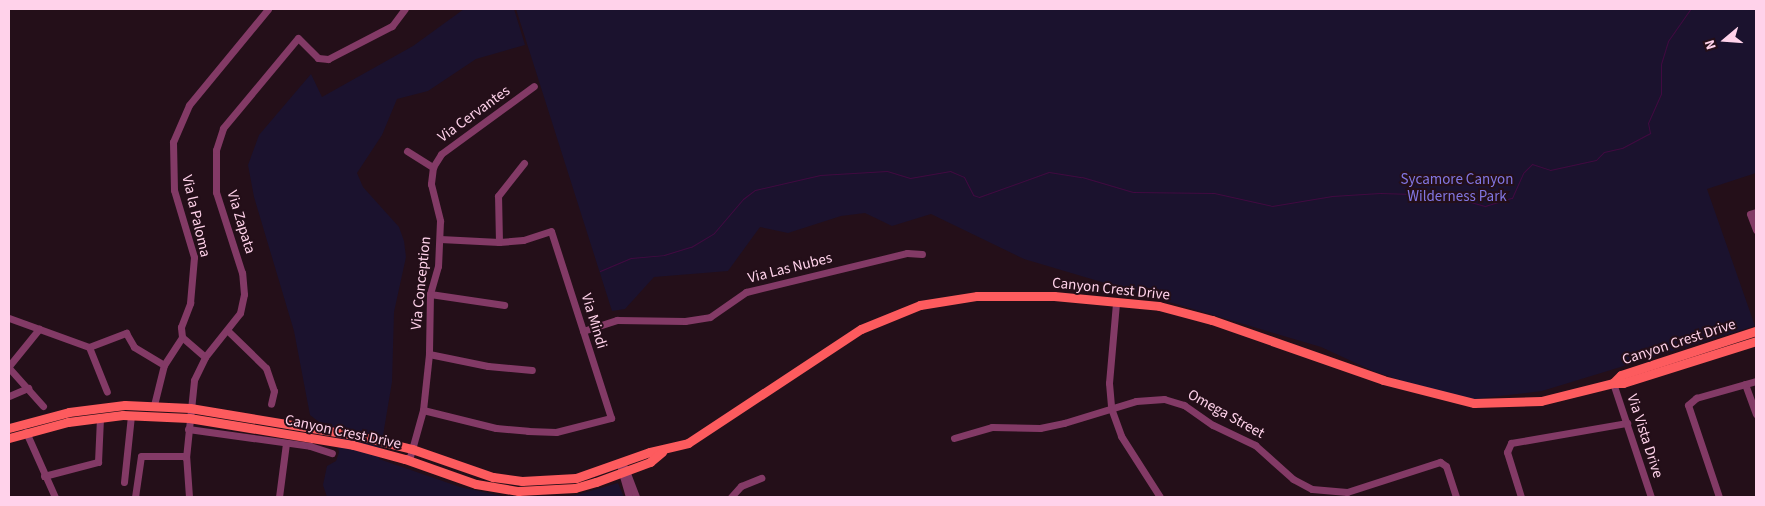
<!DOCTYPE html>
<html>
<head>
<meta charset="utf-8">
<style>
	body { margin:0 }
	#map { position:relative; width:1765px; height:506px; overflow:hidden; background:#240f19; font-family:"Source Sans 3",sans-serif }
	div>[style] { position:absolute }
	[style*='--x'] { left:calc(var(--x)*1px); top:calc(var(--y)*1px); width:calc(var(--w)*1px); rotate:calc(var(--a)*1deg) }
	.green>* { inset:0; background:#1b122e }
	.stream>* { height:1px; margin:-0.5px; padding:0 0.5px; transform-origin:0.5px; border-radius:0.5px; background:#410a41 }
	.minor>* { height:7px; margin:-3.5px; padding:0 3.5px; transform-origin:3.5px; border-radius:3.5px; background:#833a66 }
	.major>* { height:9px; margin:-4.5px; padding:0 4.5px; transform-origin:4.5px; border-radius:4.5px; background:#fd5b5e }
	span { translate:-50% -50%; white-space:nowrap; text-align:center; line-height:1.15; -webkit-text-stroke:4px #240f19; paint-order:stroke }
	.street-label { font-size:15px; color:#ffd2ea }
	.park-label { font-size:15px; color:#8277e3 }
	.frame { position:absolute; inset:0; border:10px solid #ffd2ea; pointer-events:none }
	.north { position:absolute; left:1700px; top:15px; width:50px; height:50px; -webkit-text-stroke:4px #240f19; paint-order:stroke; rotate:252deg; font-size:14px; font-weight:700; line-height:20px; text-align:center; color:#ffd2ea }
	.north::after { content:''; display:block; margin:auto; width:18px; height:22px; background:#ffd2ea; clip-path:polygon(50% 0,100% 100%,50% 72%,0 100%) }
</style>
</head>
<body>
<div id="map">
	<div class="green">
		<div style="clip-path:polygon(464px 9px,514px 9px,525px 45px,476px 59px,428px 91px,397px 99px,382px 135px,357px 173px,363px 187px,399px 227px,404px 241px,406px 257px,394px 312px,392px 382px,379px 459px,460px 487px,507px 497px,327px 497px,323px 485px,327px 466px,336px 461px,339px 452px,332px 424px,319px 422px,310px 415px,294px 331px,254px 197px,248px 165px,259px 135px,311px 74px,322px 97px,413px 46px)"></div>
		<div style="clip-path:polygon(516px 9px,1756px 9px,1756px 173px,1707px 189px,1755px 326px,1542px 391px,1475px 399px,1424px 388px,1373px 371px,1321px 347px,1024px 259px,931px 214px,892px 226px,865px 213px,841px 216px,788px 233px,760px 227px,728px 271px,654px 277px,625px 309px,612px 311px)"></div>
		<div style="clip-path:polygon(618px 483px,624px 497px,560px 497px,576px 495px)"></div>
	</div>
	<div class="stream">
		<div style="--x:600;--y:271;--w:34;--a:-23"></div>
		<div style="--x:631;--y:258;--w:33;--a:-5"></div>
		<div style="--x:664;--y:255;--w:28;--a:-17"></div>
		<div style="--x:691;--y:247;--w:27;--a:-31"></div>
		<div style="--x:714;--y:233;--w:45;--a:-49.5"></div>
		<div style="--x:743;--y:199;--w:15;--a:-37"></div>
		<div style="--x:755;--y:190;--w:67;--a:-13"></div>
		<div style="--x:820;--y:175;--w:67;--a:-3.4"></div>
		<div style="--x:887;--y:171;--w:24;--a:17"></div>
		<div style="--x:910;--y:178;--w:41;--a:-9.9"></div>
		<div style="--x:950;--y:171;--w:15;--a:23"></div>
		<div style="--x:964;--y:177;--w:20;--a:63"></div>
		<div style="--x:973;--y:195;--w:6;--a:18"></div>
		<div style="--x:979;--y:197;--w:74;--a:-19.7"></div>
		<div style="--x:1049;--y:172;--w:33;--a:9"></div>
		<div style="--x:1082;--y:177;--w:53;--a:16.4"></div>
		<div style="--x:1133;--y:192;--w:81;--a:0.7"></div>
		<div style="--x:1214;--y:193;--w:59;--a:12.6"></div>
		<div style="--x:1272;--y:206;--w:61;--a:-9.5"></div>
		<div style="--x:1332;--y:196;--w:48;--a:-3.6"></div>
		<div style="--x:1380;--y:193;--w:66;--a:1.7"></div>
		<div style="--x:1446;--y:195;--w:41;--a:15.8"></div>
		<div style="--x:1485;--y:206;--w:28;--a:-17"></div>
		<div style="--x:1512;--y:198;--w:27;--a:-66"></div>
		<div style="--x:1523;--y:173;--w:13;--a:-45"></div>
		<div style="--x:1532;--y:164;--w:19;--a:18"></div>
		<div style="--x:1550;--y:170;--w:47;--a:-12.3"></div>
		<div style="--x:1596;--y:160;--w:11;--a:-45"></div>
		<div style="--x:1604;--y:152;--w:18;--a:-13"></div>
		<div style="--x:1622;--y:148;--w:32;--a:-28"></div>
		<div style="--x:1650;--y:133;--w:10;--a:-101"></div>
		<div style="--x:1648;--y:123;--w:32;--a:-66"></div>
		<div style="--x:1661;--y:94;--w:30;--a:-90"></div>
		<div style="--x:1661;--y:64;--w:24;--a:-73"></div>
		<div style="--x:1668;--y:41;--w:39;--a:-55"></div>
	</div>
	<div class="minor">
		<div style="--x:407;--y:151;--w:31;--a:32"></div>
		<div style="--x:433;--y:167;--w:17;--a:97"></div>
		<div style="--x:431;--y:184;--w:38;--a:76"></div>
		<div style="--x:440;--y:221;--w:45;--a:92.5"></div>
		<div style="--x:438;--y:266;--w:29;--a:106"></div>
		<div style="--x:430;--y:294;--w:60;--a:91"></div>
		<div style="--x:429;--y:354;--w:56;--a:96.1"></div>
		<div style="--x:423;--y:410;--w:52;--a:105.6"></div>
		<div style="--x:433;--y:167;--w:15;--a:-58"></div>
		<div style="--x:441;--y:154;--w:115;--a:-36.2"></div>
		<div style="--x:1756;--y:212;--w:6;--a:162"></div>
		<div style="--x:1750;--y:214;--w:17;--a:69"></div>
		<div style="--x:499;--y:242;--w:46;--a:-91.2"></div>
		<div style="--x:498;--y:196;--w:42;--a:-51.8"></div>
		<div style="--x:430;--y:294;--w:75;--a:8.5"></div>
		<div style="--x:1116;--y:303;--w:80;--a:95"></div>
		<div style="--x:1109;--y:383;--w:25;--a:85"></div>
		<div style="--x:1111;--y:408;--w:30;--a:70"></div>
		<div style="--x:1121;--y:436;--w:72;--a:57.4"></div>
		<div style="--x:9;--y:318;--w:85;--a:19.9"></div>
		<div style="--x:89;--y:347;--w:48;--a:68.2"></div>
		<div style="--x:228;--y:331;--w:53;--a:44.2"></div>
		<div style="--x:266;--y:368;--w:24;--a:71"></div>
		<div style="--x:274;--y:391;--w:13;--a:103"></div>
		<div style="--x:583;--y:331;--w:36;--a:-18"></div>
		<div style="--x:617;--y:320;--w:68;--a:0.8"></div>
		<div style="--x:685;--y:321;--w:25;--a:-9"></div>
		<div style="--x:710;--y:317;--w:44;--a:-34.8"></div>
		<div style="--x:746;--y:292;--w:166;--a:-13.6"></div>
		<div style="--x:907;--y:253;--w:15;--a:4"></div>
		<div style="--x:89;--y:347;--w:40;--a:-21"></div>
		<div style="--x:126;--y:333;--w:16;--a:60"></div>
		<div style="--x:134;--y:347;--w:35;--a:31"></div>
		<div style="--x:429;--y:354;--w:60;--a:11.5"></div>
		<div style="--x:488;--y:366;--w:44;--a:5.2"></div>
		<div style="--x:205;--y:357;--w:30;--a:-139"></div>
		<div style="--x:182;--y:337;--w:10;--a:-96"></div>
		<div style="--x:181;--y:327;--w:26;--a:-69"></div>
		<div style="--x:190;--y:303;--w:46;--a:-85"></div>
		<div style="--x:194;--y:257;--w:70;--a:-106.6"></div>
		<div style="--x:174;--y:190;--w:48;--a:-91.2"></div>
		<div style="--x:173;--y:142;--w:40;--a:-66.6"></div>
		<div style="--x:189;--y:105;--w:124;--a:-50.5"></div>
		<div style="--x:9;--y:366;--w:48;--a:-51"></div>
		<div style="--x:9;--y:368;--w:51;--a:48.2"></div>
		<div style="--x:1613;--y:383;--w:120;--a:71.6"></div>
		<div style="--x:1745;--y:384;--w:32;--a:70"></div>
		<div style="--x:9;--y:396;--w:21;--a:-23"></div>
		<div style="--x:154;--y:405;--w:41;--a:-76"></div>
		<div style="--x:164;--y:365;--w:33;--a:-57"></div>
		<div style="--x:423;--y:410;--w:75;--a:13.9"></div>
		<div style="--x:496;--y:428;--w:32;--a:5"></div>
		<div style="--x:528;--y:431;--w:28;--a:2"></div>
		<div style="--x:556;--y:432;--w:57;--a:-14.3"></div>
		<div style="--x:611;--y:418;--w:196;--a:-107.8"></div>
		<div style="--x:551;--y:231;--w:29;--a:162"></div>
		<div style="--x:523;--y:240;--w:24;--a:175"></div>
		<div style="--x:499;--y:242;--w:59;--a:-177.1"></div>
		<div style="--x:188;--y:429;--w:123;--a:7.9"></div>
		<div style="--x:310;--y:446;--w:23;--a:18"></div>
		<div style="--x:26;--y:432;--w:71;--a:66"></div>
		<div style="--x:954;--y:438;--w:40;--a:-16"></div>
		<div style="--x:992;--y:427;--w:48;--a:1.2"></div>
		<div style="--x:1040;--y:428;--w:25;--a:-12"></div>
		<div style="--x:1064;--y:423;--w:75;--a:-17"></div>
		<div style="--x:1136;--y:401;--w:28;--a:-4"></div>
		<div style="--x:1164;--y:399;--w:21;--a:17"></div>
		<div style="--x:1184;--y:405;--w:35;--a:35"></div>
		<div style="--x:1213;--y:425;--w:47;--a:25.5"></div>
		<div style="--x:1255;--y:445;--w:51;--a:41.8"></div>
		<div style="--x:1293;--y:479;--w:21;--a:28"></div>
		<div style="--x:1312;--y:489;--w:35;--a:5"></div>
		<div style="--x:1347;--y:492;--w:98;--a:-17.9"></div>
		<div style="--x:1440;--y:462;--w:7;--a:34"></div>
		<div style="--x:1446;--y:466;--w:33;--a:72"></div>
		<div style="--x:625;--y:468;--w:31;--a:69"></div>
		<div style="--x:621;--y:469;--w:29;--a:74"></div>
		<div style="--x:44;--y:476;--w:56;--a:-14.5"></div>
		<div style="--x:98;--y:462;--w:44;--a:-87.4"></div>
		<div style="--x:124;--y:482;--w:67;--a:-84"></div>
		<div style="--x:135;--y:497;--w:41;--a:-81.7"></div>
		<div style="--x:141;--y:456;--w:45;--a:0"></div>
		<div style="--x:189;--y:497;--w:39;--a:-94"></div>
		<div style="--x:186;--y:458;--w:78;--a:-84.1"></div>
		<div style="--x:194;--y:380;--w:25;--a:-64"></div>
		<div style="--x:205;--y:357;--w:56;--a:-51.5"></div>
		<div style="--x:240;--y:313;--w:19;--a:-78"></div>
		<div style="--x:244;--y:294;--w:21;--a:-95"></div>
		<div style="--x:242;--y:273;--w:85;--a:-107.8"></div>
		<div style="--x:216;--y:192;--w:42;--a:-90"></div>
		<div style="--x:216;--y:150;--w:23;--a:-72"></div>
		<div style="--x:223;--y:128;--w:117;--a:-50.2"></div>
		<div style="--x:298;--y:38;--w:28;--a:45"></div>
		<div style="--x:318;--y:58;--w:10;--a:6"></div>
		<div style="--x:328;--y:59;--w:72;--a:-27.3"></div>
		<div style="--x:392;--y:26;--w:21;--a:-53"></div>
		<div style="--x:279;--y:497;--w:54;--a:-82.6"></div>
		<div style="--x:731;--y:497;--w:15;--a:-48"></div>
		<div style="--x:741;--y:486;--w:22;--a:-22"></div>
		<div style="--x:1521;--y:497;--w:47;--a:-107.3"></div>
		<div style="--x:1507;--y:452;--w:10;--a:-66"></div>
		<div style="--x:1511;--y:443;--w:118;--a:-9.8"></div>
		<div style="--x:1719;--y:497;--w:97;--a:-108.6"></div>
		<div style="--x:1688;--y:405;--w:11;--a:-41"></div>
		<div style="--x:1696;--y:398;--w:62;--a:-15.8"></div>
	</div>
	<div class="major">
		<div style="--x:1613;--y:383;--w:11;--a:-45"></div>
		<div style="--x:1621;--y:375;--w:142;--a:-18.1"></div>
		<div style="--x:9;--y:428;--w:62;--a:-14.9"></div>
		<div style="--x:69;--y:412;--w:56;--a:-7.1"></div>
		<div style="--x:125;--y:405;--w:65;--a:2.6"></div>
		<div style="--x:190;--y:408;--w:171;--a:9.4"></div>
		<div style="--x:359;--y:436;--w:55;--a:13.8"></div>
		<div style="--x:412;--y:449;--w:86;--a:19.1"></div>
		<div style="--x:493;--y:477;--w:29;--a:8"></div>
		<div style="--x:522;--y:481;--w:54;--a:-3.2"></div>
		<div style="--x:576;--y:478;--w:78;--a:-19.4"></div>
		<div style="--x:650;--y:452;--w:39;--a:-13"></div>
		<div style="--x:688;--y:443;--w:207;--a:-33.4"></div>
		<div style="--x:861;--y:329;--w:64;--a:-22.1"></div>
		<div style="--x:920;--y:305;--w:58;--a:-9"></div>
		<div style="--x:977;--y:296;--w:77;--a:0"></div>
		<div style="--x:1054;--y:296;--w:105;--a:5.4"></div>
		<div style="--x:1159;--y:306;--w:55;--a:14.8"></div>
		<div style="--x:1212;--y:320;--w:181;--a:19.3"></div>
		<div style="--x:1383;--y:380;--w:94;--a:14.2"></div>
		<div style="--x:1474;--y:403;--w:67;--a:-1.7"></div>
		<div style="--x:1541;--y:401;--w:74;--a:-14"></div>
		<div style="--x:1613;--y:383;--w:10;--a:0"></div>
		<div style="--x:1623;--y:383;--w:139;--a:-17.5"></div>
		<div style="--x:9;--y:438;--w:61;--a:-15.2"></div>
		<div style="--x:68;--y:422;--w:55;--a:-7.3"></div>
		<div style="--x:123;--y:415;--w:66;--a:2.6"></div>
		<div style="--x:189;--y:418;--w:166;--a:9.3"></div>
		<div style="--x:353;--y:445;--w:54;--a:15.1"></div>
		<div style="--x:405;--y:459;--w:75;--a:19.4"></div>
		<div style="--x:476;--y:484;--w:43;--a:9.5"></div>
		<div style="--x:518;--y:491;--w:57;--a:-3"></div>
		<div style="--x:575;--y:488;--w:22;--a:-16"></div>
		<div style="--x:596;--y:482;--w:58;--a:-20.3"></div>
		<div style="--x:650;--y:462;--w:16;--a:-40"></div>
	</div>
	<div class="street-label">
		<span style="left:474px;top:114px;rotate:-36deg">Via Cervantes</span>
		<span style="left:196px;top:216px;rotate:77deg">Via la Paloma</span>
		<span style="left:241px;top:222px;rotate:73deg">Via Zapata</span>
		<span style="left:790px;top:268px;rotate:-14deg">Via Las Nubes</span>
		<span style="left:421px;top:283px;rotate:-84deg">Via Conception</span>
		<span style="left:1111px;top:289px;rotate:6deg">Canyon Crest Drive</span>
		<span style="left:594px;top:321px;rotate:73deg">Via Mindi</span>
		<span style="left:1679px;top:342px;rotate:-18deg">Canyon Crest Drive</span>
		<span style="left:1226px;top:414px;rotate:29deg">Omega Street</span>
		<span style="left:343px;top:432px;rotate:12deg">Canyon Crest Drive</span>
		<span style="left:1645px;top:436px;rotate:72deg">Via Vista Drive</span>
	</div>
	<div class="park-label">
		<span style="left:1457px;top:188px">Sycamore Canyon<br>Wilderness Park</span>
	</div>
	<div class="frame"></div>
	<div class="north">N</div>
</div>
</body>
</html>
